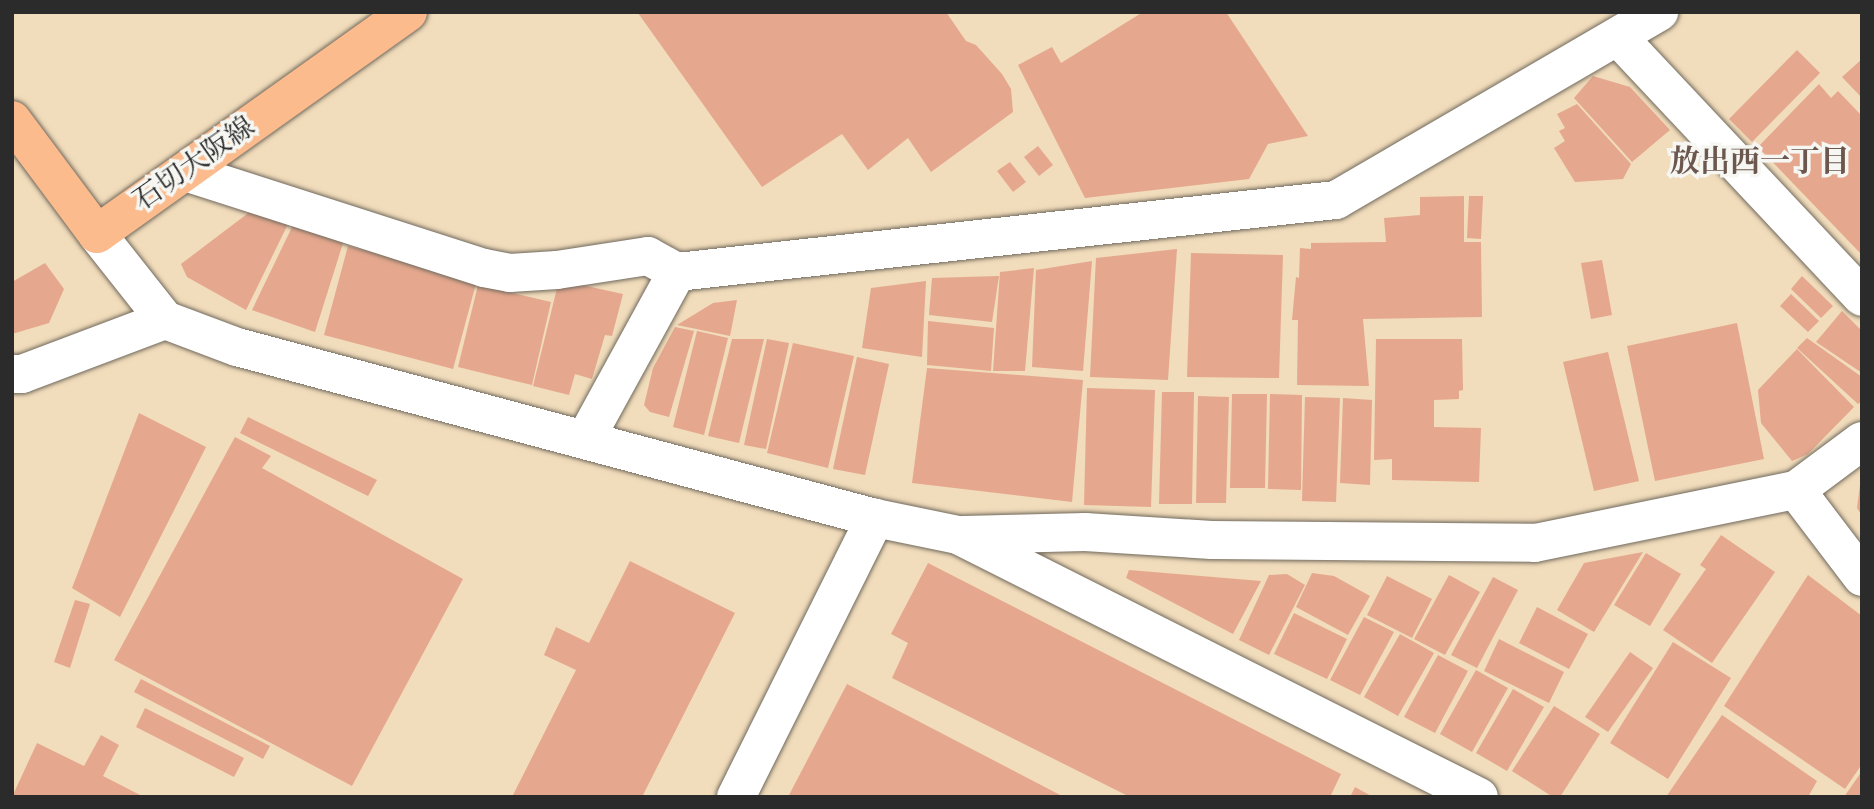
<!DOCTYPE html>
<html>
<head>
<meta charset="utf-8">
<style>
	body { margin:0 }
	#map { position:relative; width:1874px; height:809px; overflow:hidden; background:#f1dcbb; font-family:Vollkorn,"Noto Serif JP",serif }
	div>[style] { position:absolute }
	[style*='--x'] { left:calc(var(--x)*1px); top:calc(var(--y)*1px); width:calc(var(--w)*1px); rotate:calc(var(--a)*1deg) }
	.building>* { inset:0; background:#e5a88e }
	.roads { filter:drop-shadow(0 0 2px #70695d) drop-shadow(0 0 2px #70695d) }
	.minor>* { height:38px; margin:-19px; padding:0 19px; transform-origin:19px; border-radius:19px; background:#fff }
	.major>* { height:38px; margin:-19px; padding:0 19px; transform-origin:19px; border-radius:19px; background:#fbbb8d }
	span { translate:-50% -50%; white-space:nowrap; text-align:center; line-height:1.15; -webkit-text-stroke:7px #f6f6f2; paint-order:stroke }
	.street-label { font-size:28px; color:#2b2b2b }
	.neighbourhood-label { font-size:30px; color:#6c574e; font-weight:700 }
	.frame { position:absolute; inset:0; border:14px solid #2b2b2b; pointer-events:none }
</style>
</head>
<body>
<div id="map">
	<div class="building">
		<div style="clip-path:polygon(946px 12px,966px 41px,976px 45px,1002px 74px,1011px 89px,1013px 112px,931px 172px,908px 138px,868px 170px,842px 134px,762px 187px,638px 13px)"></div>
		<div style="clip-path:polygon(1143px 12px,1226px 12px,1308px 136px,1268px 144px,1249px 179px,1085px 198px,1018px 65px,1052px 47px,1061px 63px)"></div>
		<div style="clip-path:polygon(1797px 50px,1820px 73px,1752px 142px,1729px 119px)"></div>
		<div style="clip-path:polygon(1862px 59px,1862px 98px,1842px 77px)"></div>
		<div style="clip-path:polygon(1593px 76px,1630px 87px,1670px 130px,1632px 162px,1574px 98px)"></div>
		<div style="clip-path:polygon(1819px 84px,1831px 98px,1838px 91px,1862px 116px,1862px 255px,1758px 147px)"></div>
		<div style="clip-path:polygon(1577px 104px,1631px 164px,1623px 179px,1575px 182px,1554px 148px,1565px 141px,1559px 131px,1565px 128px,1557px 114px)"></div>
		<div style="clip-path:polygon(1038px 146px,1053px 165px,1039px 176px,1024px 157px)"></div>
		<div style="clip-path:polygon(1010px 162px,1026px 182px,1013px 192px,997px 171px)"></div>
		<div style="clip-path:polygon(1464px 196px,1464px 242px,1481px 242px,1482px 317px,1363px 319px,1369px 386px,1297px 385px,1298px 320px,1292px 320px,1296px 277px,1299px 278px,1300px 248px,1311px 249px,1311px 243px,1386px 242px,1384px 218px,1420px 215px,1420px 197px)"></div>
		<div style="clip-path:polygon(1469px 196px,1483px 196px,1481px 239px,1467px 238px)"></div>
		<div style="clip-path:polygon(251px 211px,289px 222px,246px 310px,187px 277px,181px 264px)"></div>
		<div style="clip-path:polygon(293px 225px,344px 240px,315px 332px,252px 310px)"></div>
		<div style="clip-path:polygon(348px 246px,477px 280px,453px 369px,324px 335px)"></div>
		<div style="clip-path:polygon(1177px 249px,1168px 380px,1090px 377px,1096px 258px)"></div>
		<div style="clip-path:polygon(1191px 253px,1283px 255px,1279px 378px,1187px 377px)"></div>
		<div style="clip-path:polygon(1602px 260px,1612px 315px,1591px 319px,1581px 263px)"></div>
		<div style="clip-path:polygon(1092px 261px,1083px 371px,1032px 367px,1036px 270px)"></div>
		<div style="clip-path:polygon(45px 263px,64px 289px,49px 323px,12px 334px,12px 282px)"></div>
		<div style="clip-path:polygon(1034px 268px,1025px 371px,993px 371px,1000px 272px)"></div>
		<div style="clip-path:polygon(999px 276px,992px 322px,929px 315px,932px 278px)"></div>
		<div style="clip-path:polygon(1802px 276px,1833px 306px,1821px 318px,1791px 289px)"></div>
		<div style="clip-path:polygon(559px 280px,623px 294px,612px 336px,605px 335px,592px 379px,575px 374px,569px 395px,533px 386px)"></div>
		<div style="clip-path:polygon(926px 281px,922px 357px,862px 348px,871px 288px)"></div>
		<div style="clip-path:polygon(478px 285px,551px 302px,532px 385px,458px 367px)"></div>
		<div style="clip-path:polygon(1791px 294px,1819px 321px,1808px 332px,1780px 306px)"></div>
		<div style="clip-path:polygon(737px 300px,730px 336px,677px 325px,713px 303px)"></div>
		<div style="clip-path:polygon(1842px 311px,1862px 331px,1862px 373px,1816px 342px)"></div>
		<div style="clip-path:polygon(928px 321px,994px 328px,991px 371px,927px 365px)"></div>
		<div style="clip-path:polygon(1737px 323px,1764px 459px,1655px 481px,1627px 346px)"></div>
		<div style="clip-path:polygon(675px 327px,694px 331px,669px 417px,650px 412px,644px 405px,653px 368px)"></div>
		<div style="clip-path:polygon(697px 331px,728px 338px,704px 435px,673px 427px)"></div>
		<div style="clip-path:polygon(1807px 338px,1862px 377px,1862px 401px,1858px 404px,1797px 348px)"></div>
		<div style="clip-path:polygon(732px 339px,764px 339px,739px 443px,708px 436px)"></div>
		<div style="clip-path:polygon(767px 339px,789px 343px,766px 449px,744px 445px)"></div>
		<div style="clip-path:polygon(1376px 339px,1462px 339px,1463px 390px,1459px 391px,1459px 399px,1434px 400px,1434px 427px,1481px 428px,1479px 482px,1392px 480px,1392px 459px,1374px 460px)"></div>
		<div style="clip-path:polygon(793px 343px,854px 356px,828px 468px,767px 453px)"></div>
		<div style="clip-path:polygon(1797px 349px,1854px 407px,1808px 454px,1792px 461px,1761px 423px,1758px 390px)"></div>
		<div style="clip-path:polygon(1608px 352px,1639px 481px,1594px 491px,1563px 362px)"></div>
		<div style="clip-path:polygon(857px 357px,889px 364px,865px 475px,833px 469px)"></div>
		<div style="clip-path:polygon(927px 368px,1083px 380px,1072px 502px,912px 483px)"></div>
		<div style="clip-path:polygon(1087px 388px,1155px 390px,1151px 507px,1084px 505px)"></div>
		<div style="clip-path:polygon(1162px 392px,1194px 392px,1192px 504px,1159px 504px)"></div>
		<div style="clip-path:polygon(1232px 394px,1267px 394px,1265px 488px,1230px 488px)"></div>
		<div style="clip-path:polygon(1270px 394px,1302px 395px,1301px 490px,1268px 489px)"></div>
		<div style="clip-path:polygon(1198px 396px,1229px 397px,1226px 503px,1196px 503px)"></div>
		<div style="clip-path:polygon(1305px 397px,1340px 398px,1336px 502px,1302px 501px)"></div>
		<div style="clip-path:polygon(1343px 398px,1372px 400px,1370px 485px,1340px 483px)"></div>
		<div style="clip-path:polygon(139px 413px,206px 447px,120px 617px,72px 588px)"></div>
		<div style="clip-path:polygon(248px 417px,377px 480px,368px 496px,240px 433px)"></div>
		<div style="clip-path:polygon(235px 437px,271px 456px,262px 468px,463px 579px,352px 786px,114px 660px)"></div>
		<div style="clip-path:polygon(1860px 485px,1862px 486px,1862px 516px,1857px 508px)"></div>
		<div style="clip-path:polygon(1721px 535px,1775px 572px,1712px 663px,1663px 630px,1706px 569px,1700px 565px)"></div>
		<div style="clip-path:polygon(1643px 552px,1594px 632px,1557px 610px,1584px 563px)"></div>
		<div style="clip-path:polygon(1646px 553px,1681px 574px,1650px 626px,1614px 605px)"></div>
		<div style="clip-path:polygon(630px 561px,735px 613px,642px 797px,512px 797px,576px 670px,544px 655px,556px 627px,589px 643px)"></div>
		<div style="clip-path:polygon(928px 563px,1341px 774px,1330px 797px,1130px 797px,892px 678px,908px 643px,891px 634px)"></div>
		<div style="clip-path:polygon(1129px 570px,1261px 581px,1233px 634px,1126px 578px)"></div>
		<div style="clip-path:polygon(1312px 573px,1334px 576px,1370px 596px,1348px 635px,1296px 607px)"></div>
		<div style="clip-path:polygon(1287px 574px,1305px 585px,1269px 655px,1239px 640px,1269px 575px)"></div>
		<div style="clip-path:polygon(1449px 575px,1480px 592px,1445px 655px,1414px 639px)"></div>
		<div style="clip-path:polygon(1808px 575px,1862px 616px,1862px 764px,1845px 789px,1724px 706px)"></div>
		<div style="clip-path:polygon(1387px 576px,1432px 599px,1412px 638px,1367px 615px)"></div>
		<div style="clip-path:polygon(1493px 577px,1518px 590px,1477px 668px,1451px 655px)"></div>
		<div style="clip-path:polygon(75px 600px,90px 604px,70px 668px,54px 662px)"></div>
		<div style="clip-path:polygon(1537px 607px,1588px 634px,1569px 669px,1519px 643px)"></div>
		<div style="clip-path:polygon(1294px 613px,1347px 639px,1327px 679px,1274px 654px)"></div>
		<div style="clip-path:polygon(1364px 617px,1394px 632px,1360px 695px,1330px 680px)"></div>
		<div style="clip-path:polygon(1400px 634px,1434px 653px,1398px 716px,1364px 697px)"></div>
		<div style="clip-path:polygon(1499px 639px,1564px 672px,1549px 703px,1484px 671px)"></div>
		<div style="clip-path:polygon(1673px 642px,1731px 678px,1668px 779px,1610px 743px)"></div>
		<div style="clip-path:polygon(1630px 652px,1653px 668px,1608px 732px,1585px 717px)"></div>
		<div style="clip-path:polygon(1438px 655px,1468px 671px,1435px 733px,1404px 717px)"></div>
		<div style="clip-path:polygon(1476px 670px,1508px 688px,1472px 752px,1440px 734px)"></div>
		<div style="clip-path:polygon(141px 679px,270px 746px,263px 759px,134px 692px)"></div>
		<div style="clip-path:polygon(847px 684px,1064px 797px,788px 797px)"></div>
		<div style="clip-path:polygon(1513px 689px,1544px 707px,1507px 771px,1476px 753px)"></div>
		<div style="clip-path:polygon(1554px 706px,1600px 734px,1560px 797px,1553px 797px,1512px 771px)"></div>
		<div style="clip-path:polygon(145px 708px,244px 758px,234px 777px,136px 727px)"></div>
		<div style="clip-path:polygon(1722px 715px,1817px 781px,1808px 797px,1666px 797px)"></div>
		<div style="clip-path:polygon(101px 735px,119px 745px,103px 776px,144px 797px,12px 797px,37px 743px,84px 766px)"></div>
		<div style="clip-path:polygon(1862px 771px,1862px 797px,1844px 797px)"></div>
		<div style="clip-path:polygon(1355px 787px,1373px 797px,1350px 797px)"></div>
	</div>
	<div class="roads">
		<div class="minor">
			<div style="--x:1619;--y:38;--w:355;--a:46.8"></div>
			<div style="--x:185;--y:172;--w:314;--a:17.8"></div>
			<div style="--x:484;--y:268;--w:26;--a:11"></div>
			<div style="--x:510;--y:273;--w:47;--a:-3.7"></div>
			<div style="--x:557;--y:270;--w:92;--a:-8.7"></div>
			<div style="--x:648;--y:256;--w:33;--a:29"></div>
			<div style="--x:677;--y:272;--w:663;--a:-6.24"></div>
			<div style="--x:1336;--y:200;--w:374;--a:-30.2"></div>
			<div style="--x:97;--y:234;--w:110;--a:51.7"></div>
			<div style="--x:165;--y:320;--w:77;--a:20.6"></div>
			<div style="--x:237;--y:347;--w:661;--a:15"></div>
			<div style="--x:875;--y:518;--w:85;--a:11.6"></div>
			<div style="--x:958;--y:535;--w:583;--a:26.7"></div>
			<div style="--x:12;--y:374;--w:10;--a:0"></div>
			<div style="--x:22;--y:374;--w:153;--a:-20.7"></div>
			<div style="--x:586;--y:438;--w:189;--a:-61.3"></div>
			<div style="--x:1796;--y:490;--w:109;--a:52.8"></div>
			<div style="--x:964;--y:535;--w:121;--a:-1.4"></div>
			<div style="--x:1085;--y:532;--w:127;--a:3.6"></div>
			<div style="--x:1212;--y:540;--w:323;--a:0.5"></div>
			<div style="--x:1535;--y:543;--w:266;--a:-11.5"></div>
			<div style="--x:1796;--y:490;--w:82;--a:-36.6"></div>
			<div style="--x:736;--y:797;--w:312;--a:-63.5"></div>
		</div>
		<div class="major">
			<div style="--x:12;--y:120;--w:142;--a:53.3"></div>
			<div style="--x:97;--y:234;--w:382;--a:-35.5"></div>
		</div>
	</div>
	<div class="street-label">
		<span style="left:195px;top:165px;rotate:-35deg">石切大阪線</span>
	</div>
	<div class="neighbourhood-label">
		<span style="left:1760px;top:163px">放出西一丁目</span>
	</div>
	<div class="frame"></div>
</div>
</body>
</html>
